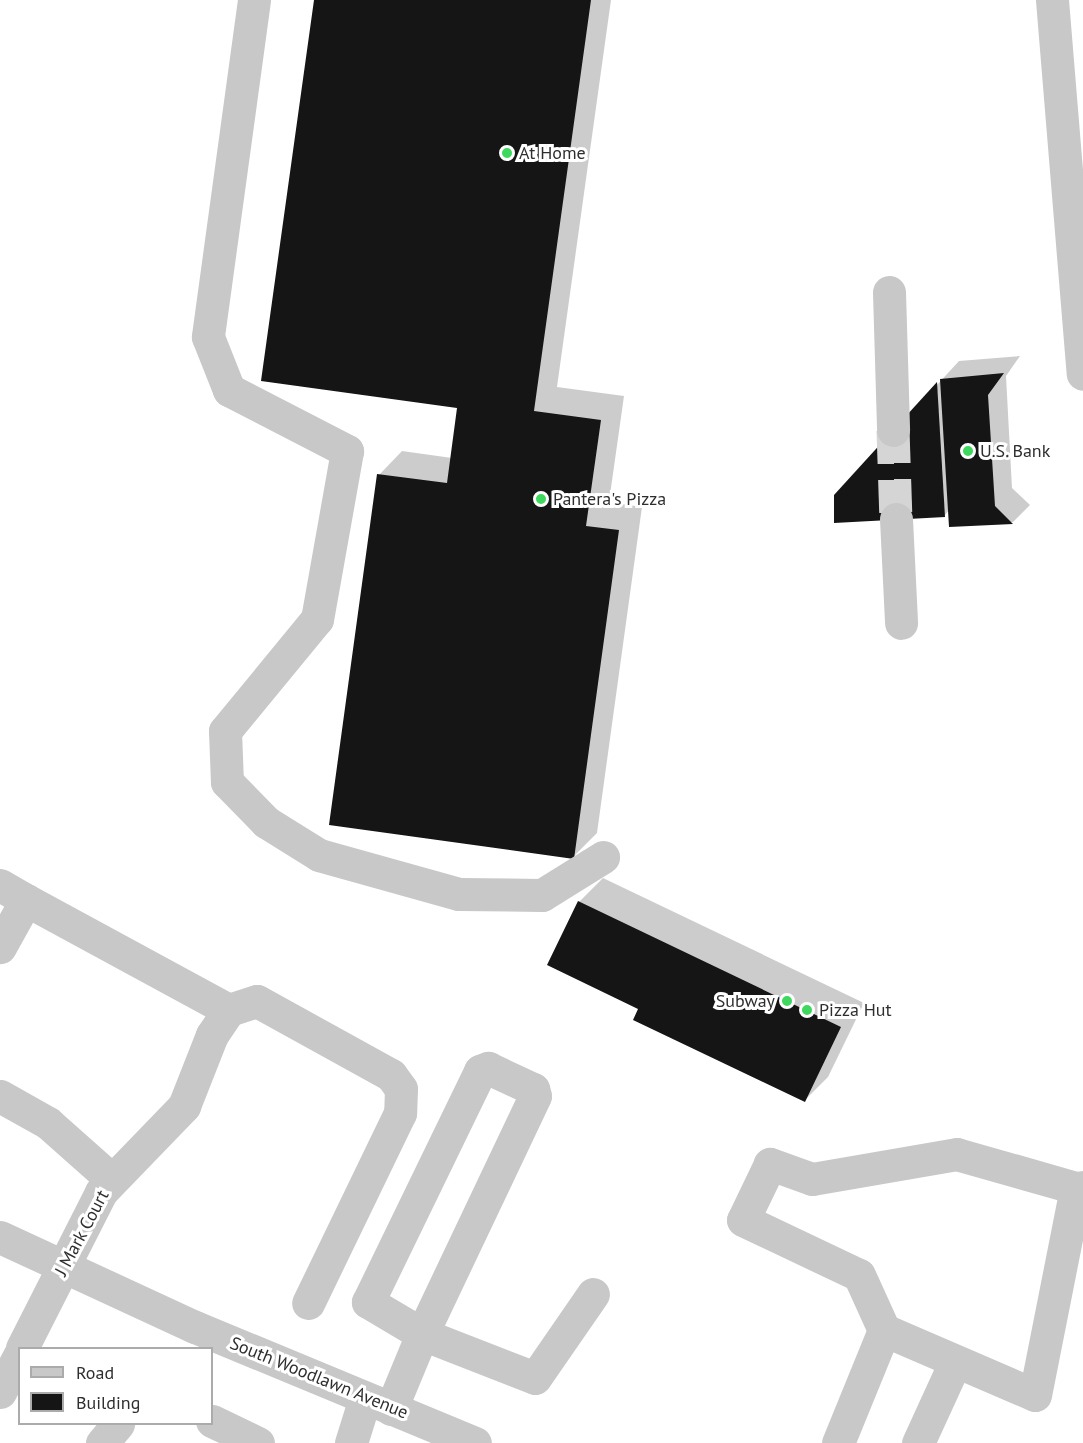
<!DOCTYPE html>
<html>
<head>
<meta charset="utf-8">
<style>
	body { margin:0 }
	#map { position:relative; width:1083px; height:1443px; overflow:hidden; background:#fff; font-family:"PT Sans",sans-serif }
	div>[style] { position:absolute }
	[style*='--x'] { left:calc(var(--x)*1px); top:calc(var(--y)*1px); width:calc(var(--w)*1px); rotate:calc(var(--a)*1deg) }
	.shadow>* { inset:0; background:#0003 }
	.building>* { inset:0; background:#151515 }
	.minor-tunnel>* { height:33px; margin-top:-16.5px; transform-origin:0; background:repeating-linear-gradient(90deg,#d5d5d5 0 33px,transparent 0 49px) }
	.minor>* { height:33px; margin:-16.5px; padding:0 16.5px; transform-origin:16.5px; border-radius:16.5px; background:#c8c8c8 }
	.dots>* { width:16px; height:16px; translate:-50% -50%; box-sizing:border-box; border:3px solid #fff; border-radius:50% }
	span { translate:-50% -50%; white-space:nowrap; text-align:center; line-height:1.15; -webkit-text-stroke:6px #fff; paint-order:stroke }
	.poi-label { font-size:18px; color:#2e2e2e }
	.left { translate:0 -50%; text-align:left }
	.right { translate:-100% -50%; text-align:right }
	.street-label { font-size:18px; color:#2e2e2e }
	.legend { position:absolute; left:18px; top:1347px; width:195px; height:78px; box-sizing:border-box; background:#fff; border:2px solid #ababab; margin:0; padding:8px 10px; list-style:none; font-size:18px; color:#2e2e2e }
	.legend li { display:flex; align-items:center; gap:12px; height:30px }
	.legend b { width:30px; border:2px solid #ababab }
</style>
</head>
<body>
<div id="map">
	<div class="shadow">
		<div style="clip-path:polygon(315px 0,611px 0,557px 387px,624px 396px,609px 502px,642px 507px,597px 833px,573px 857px,379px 475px,402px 451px,452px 458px,459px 406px)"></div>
		<div style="clip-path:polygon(1020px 356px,1006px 376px,1012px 488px,1030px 505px,1013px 522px,950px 526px,949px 510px,945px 515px,836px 495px,959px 361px)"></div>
		<div style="clip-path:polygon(603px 878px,864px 1003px,828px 1077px,805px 1100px,640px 1008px,579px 902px)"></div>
	</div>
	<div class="building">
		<div style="clip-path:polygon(314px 0,591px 0,534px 411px,601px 420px,586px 526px,619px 530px,574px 859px,329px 825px,377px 474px,447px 483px,457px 408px,261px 381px)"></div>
		<div style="clip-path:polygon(1004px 373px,988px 395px,995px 506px,1013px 524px,949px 527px,940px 379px)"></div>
		<div style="clip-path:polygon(937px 382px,945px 517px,834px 523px,834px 495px)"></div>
		<div style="clip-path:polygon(578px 901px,841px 1027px,805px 1102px,633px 1020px,638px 1009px,547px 965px)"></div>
	</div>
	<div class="minor-tunnel">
		<div style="--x:893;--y:430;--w:89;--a:88.1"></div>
	</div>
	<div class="minor">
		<div style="--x:254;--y:0;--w:340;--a:97.8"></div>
		<div style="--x:208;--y:337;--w:57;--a:68.4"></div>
		<div style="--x:229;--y:390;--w:133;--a:27.3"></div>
		<div style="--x:347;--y:451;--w:171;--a:100.1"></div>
		<div style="--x:317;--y:619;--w:145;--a:129.4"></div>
		<div style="--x:225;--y:731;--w:51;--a:87.8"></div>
		<div style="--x:227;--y:782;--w:56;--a:45.7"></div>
		<div style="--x:266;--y:822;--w:62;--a:31.9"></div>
		<div style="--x:319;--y:855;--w:145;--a:15.6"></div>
		<div style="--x:459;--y:894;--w:83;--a:0.7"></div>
		<div style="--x:542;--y:895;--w:72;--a:-31.9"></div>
		<div style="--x:1052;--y:0;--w:375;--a:85.3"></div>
		<div style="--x:889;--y:292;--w:138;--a:88.3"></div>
		<div style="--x:896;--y:519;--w:104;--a:87.2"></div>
		<div style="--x:0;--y:885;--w:30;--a:30"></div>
		<div style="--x:26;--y:900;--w:54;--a:119"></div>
		<div style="--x:26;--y:900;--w:231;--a:28.5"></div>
		<div style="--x:488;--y:1068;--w:50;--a:25"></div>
		<div style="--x:533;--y:1089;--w:7;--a:74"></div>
		<div style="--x:535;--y:1096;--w:263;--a:115.4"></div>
		<div style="--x:422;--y:1334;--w:63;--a:-149.3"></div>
		<div style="--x:368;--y:1302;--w:257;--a:-64.1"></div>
		<div style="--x:480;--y:1071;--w:9;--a:-21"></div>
		<div style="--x:0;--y:1096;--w:55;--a:29.4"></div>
		<div style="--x:48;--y:1123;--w:84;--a:41.6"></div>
		<div style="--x:1076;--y:1188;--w:124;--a:-164.1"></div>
		<div style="--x:957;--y:1154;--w:147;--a:170.2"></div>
		<div style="--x:812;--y:1179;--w:45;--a:-160.3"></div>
		<div style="--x:770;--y:1164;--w:62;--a:115.7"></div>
		<div style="--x:743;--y:1220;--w:128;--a:25.4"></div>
		<div style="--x:859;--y:1275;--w:60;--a:65.6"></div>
		<div style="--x:884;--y:1330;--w:164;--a:23.3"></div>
		<div style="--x:1035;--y:1395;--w:211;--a:-78.8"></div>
		<div style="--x:1076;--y:1188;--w:7;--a:-8"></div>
		<div style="--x:0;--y:1237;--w:215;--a:24.8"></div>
		<div style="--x:195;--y:1327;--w:303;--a:22.5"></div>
		<div style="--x:22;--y:1348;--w:175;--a:-63.1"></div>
		<div style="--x:101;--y:1192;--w:120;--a:-46"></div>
		<div style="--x:184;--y:1106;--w:76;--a:-68.5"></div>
		<div style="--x:212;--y:1035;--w:30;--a:-56"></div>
		<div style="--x:229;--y:1010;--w:29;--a:-18"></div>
		<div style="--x:257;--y:1001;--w:153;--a:28.9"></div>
		<div style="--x:391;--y:1075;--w:17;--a:54"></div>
		<div style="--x:401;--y:1089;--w:24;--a:92"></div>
		<div style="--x:400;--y:1113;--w:211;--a:115.8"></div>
		<div style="--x:0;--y:1392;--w:43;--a:-62.2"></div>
		<div style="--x:391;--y:1409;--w:81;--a:-67.5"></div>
		<div style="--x:422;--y:1334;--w:121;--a:21.3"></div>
		<div style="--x:535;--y:1378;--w:102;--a:-55.4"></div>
		<div style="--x:212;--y:1421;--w:51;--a:25.6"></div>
		<div style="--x:102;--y:1443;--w:25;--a:-50"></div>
		<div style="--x:351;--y:1443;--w:47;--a:-72.7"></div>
		<div style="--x:838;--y:1443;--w:122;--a:-67.8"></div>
		<div style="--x:918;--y:1443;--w:89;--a:-65.4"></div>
	</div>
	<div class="dots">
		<div style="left:507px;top:153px;background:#3dd85d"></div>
		<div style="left:968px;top:451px;background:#3dd85d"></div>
		<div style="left:541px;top:499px;background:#3dd85d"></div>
		<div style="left:787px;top:1001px;background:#3dd85d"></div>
		<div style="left:807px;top:1010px;background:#3dd85d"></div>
	</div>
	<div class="poi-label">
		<span class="left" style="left:519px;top:153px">At Home</span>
		<span class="left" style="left:980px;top:451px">U.S. Bank</span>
		<span class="left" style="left:553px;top:499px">Pantera's Pizza</span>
		<span class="right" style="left:775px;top:1001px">Subway</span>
		<span class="left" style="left:819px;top:1010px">Pizza Hut</span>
	</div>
	<div class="street-label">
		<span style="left:82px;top:1233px;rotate:-62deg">J Mark Court</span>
		<span style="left:319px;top:1378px;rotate:22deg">South Woodlawn Avenue</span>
	</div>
	<ul class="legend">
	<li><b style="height:8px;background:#c8c8c8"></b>Road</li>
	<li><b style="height:16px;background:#151515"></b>Building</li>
	</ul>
</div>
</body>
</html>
